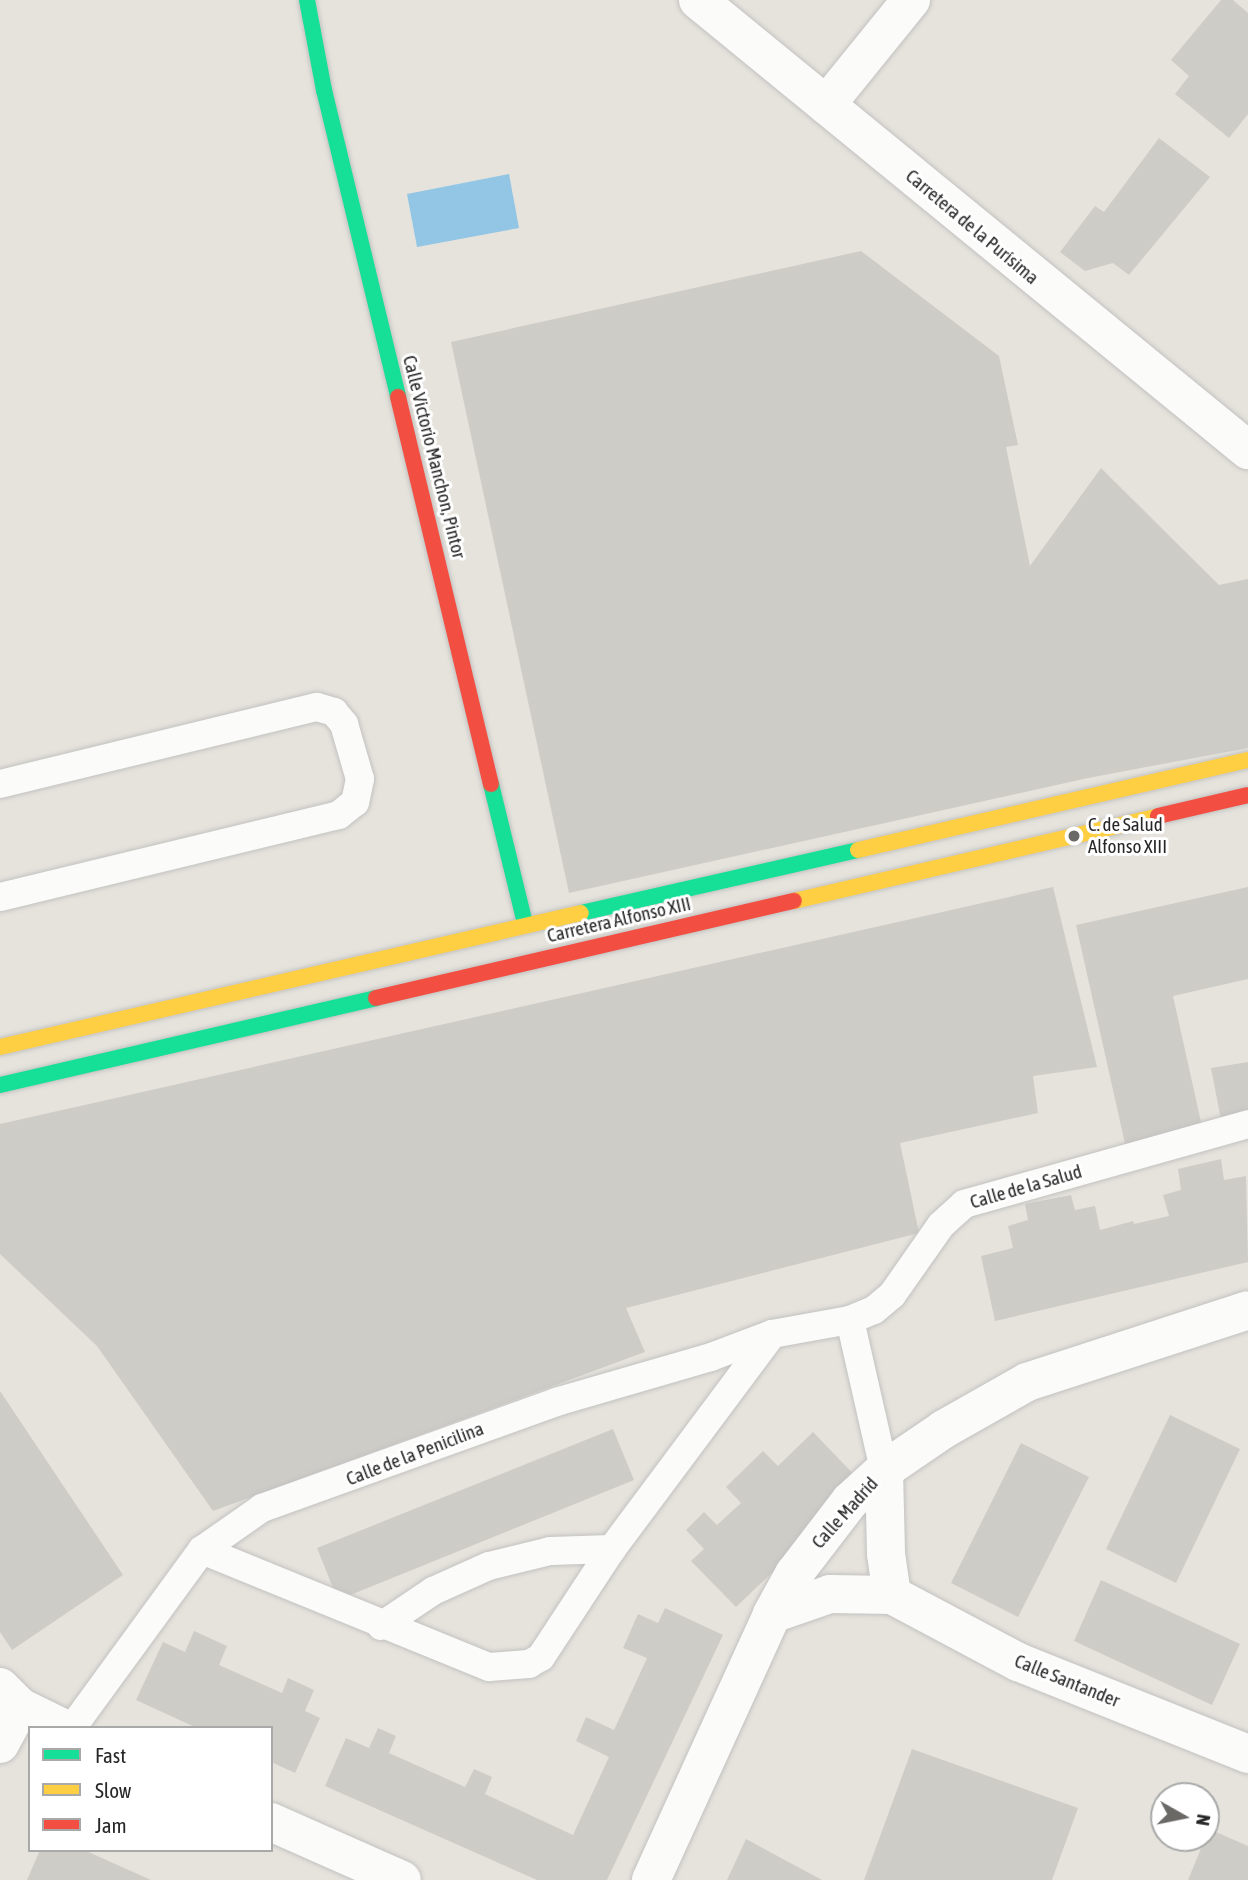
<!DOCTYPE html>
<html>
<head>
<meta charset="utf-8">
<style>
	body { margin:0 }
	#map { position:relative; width:1248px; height:1880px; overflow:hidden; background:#e5e3dc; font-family:"Asap Condensed",sans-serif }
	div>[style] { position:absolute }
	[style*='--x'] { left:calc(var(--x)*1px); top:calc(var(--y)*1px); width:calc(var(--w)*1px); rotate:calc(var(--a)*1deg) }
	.water>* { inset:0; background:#92c6e4 }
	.building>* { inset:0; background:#ceccc7 }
	.roads { filter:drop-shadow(0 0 2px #c3c2c1) drop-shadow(0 0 2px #c3c2c1) }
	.lane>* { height:28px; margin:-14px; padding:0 14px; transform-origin:14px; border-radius:14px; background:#fbfbfa }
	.street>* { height:38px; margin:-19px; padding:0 19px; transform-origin:19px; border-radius:19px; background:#fbfbfa }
	.fast>* { height:16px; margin:-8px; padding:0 8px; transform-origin:8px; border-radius:8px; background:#16e098 }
	.slow>* { height:16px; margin:-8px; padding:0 8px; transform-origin:8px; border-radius:8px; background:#ffcf43 }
	.jam>* { height:16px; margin:-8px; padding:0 8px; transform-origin:8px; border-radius:8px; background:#f24e42 }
	.dots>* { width:19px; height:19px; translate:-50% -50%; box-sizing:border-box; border:4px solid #fff; border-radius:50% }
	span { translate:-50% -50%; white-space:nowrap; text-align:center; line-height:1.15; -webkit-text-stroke:6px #fff; paint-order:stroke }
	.street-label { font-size:19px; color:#272727 }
	.poi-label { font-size:19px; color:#272727 }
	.left { translate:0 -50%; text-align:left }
	.legend { position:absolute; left:28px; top:1726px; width:245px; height:126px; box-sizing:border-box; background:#fff; border:2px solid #a9a9a9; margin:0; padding:9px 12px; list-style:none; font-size:21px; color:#272727 }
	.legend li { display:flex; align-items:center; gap:14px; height:35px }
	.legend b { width:35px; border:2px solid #a9a9a9 }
	.north { position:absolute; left:1150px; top:1782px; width:70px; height:70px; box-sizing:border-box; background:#fff; border:2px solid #a9a9a9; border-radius:50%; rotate:99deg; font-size:19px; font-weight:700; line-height:28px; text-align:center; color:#272727 }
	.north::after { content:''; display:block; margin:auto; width:24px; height:32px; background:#6a6966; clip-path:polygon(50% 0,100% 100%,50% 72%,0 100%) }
</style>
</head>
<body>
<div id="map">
	<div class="water">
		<div style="clip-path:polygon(509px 174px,519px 228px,417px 247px,407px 194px)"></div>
	</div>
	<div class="building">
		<div style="clip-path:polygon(1221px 0,1233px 0,1248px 13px,1248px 114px,1229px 138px,1175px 94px,1189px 76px,1171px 60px)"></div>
		<div style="clip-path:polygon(1159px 138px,1210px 177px,1129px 275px,1113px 263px,1085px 271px,1060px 252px,1095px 206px,1104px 212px)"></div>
		<div style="clip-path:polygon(861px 251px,999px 356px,1018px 445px,1006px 447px,1030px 566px,1101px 468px,1219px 585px,1248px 579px,1248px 748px,1088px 778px,569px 893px,451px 342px)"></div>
		<div style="clip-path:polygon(1053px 887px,1097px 1067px,1033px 1076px,1038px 1113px,900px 1143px,919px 1233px,626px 1308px,645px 1352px,213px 1511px,97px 1346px,0 1254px,0 1124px)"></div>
		<div style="clip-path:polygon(1248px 887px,1248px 979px,1173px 996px,1203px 1131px,1126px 1148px,1076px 925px)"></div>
		<div style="clip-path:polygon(1248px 1062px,1248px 1118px,1222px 1125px,1211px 1068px)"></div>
		<div style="clip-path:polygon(1221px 1159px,1224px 1180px,1246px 1176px,1248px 1262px,995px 1321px,981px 1256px,1013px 1248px,1008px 1226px,1028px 1220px,1025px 1204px,1071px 1195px,1075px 1210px,1095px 1206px,1100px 1230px,1133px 1221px,1134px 1224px,1169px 1216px,1163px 1195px,1181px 1190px,1178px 1169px)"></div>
		<div style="clip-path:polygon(0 1391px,123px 1575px,12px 1650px,0 1632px)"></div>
		<div style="clip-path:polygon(1170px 1415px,1240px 1449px,1176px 1583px,1106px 1549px)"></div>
		<div style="clip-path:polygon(613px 1429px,634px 1480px,338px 1600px,317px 1548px)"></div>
		<div style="clip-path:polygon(813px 1432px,864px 1485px,736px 1607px,691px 1561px,704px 1549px,686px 1530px,704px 1512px,717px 1525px,741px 1503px,726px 1487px,763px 1451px,778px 1466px)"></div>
		<div style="clip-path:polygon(1021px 1443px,1089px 1477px,1018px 1617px,951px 1583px)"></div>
		<div style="clip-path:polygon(1101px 1580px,1240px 1644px,1212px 1705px,1074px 1641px)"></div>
		<div style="clip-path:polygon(665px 1608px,723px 1635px,607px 1880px,537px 1880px,325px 1786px,346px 1738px,369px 1748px,378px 1728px,396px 1736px,389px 1753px,465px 1787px,474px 1769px,492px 1777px,485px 1794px,573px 1835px,609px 1757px,576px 1741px,586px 1717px,614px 1730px,647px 1658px,623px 1648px,638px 1614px,658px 1623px)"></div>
		<div style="clip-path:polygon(194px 1631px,227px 1646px,219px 1665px,282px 1693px,288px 1678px,314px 1690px,305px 1711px,320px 1718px,295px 1773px,271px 1762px,271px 1728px,197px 1728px,136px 1700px,163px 1642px,185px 1652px)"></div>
		<div style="clip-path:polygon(912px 1749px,1078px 1808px,1052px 1880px,864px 1880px)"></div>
		<div style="clip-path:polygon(1209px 1829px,1248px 1846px,1248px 1880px,1188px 1880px)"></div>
		<div style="clip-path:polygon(746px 1839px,822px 1880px,727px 1880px)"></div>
		<div style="clip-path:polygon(40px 1850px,84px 1850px,151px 1880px,27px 1880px)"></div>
	</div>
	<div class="roads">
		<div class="lane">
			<div style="--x:0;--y:784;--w:326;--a:-13.7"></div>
			<div style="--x:317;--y:707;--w:18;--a:16"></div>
			<div style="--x:334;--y:712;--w:16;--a:50"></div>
			<div style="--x:344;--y:724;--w:57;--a:73.8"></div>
			<div style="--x:360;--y:779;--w:24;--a:102"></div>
			<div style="--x:355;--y:802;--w:21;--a:141"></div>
			<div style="--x:339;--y:815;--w:349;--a:166.4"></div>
			<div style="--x:850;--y:1320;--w:154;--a:77.2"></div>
			<div style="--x:202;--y:1550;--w:310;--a:22.2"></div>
			<div style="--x:489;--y:1667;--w:40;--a:-4.3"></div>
			<div style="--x:529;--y:1664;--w:14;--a:-30"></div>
			<div style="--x:541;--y:1657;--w:129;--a:-56.7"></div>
			<div style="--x:612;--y:1549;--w:268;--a:-53.3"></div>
			<div style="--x:381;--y:1626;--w:63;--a:-33.9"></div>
			<div style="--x:433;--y:1591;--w:61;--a:-24.1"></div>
			<div style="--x:489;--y:1566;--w:63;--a:-13.8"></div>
			<div style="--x:550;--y:1551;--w:62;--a:-1.8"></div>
			<div style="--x:72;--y:1728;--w:220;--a:-53.9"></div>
			<div style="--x:202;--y:1550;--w:73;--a:-35"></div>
			<div style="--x:262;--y:1508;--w:313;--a:-19.8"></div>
			<div style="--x:556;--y:1402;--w:161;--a:-16.2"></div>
			<div style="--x:711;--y:1357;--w:65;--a:-20.7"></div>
			<div style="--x:772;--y:1334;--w:79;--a:-10.2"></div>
			<div style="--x:850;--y:1320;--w:26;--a:-23"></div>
			<div style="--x:874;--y:1310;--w:23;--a:-40"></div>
			<div style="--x:892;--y:1295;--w:85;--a:-55"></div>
			<div style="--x:941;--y:1225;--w:31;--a:-42"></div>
			<div style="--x:964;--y:1204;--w:295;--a:-15.7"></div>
		</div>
		<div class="street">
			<div style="--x:698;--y:0;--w:711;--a:39.29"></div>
			<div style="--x:826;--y:105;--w:135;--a:-51"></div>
			<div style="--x:884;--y:1470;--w:84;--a:88.6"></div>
			<div style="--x:886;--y:1554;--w:41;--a:81.7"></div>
			<div style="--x:772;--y:1614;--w:61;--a:-19"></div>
			<div style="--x:830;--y:1594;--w:62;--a:0.9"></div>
			<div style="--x:892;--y:1595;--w:143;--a:28"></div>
			<div style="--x:1018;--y:1662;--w:248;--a:21.8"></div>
			<div style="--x:0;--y:1687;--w:28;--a:45"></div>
			<div style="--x:20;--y:1707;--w:48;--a:26"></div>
			<div style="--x:0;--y:1744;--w:42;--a:-61.6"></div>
			<div style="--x:271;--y:1822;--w:143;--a:23.9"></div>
			<div style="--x:651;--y:1880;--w:292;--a:-65.5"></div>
			<div style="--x:772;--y:1614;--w:46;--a:-61.2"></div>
			<div style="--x:794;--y:1574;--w:92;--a:-52.5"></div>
			<div style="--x:850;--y:1501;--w:46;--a:-42.4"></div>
			<div style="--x:884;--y:1470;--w:73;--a:-34.3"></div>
			<div style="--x:944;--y:1429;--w:95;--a:-29.5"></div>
			<div style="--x:1027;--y:1382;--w:232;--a:-18"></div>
		</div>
		<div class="fast">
			<div style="--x:307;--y:0;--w:92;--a:79.3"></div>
			<div style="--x:324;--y:90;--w:316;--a:76.4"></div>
			<div style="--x:491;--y:784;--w:144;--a:76.3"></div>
			<div style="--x:581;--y:913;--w:284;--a:-12.8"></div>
			<div style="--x:0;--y:1085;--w:386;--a:-13"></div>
		</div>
		<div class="slow">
			<div style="--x:858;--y:850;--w:400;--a:-13"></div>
			<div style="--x:794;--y:901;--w:374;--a:-13.1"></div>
			<div style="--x:0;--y:1047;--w:596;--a:-12.99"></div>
		</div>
		<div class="jam">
			<div style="--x:398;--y:397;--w:398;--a:76.5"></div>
			<div style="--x:1158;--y:816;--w:92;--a:-13.1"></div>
			<div style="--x:376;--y:998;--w:429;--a:-13.1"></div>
		</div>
	</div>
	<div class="dots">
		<div style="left:1074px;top:836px;background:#6a6966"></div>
	</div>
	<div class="street-label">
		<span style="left:972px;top:227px;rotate:40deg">Carretera de la Purísima</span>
		<span style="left:434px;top:457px;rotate:76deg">Calle Victorio Manchon, Pintor</span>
		<span style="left:619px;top:920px;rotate:-13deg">Carretera Alfonso XIII</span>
		<span style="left:1026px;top:1187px;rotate:-16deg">Calle de la Salud</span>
		<span style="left:415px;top:1454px;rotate:-21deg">Calle de la Penicilina</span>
		<span style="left:845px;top:1513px;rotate:-48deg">Calle Madrid</span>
		<span style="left:1067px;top:1681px;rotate:22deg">Calle Santander</span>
	</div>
	<div class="poi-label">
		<span class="left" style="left:1088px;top:836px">C. de Salud<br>Alfonso XIII</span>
	</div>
	<ul class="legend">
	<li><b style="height:9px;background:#16e098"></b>Fast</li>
	<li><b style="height:9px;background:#ffcf43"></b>Slow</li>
	<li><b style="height:9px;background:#f24e42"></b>Jam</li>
	</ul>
	<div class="north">N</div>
</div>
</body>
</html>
